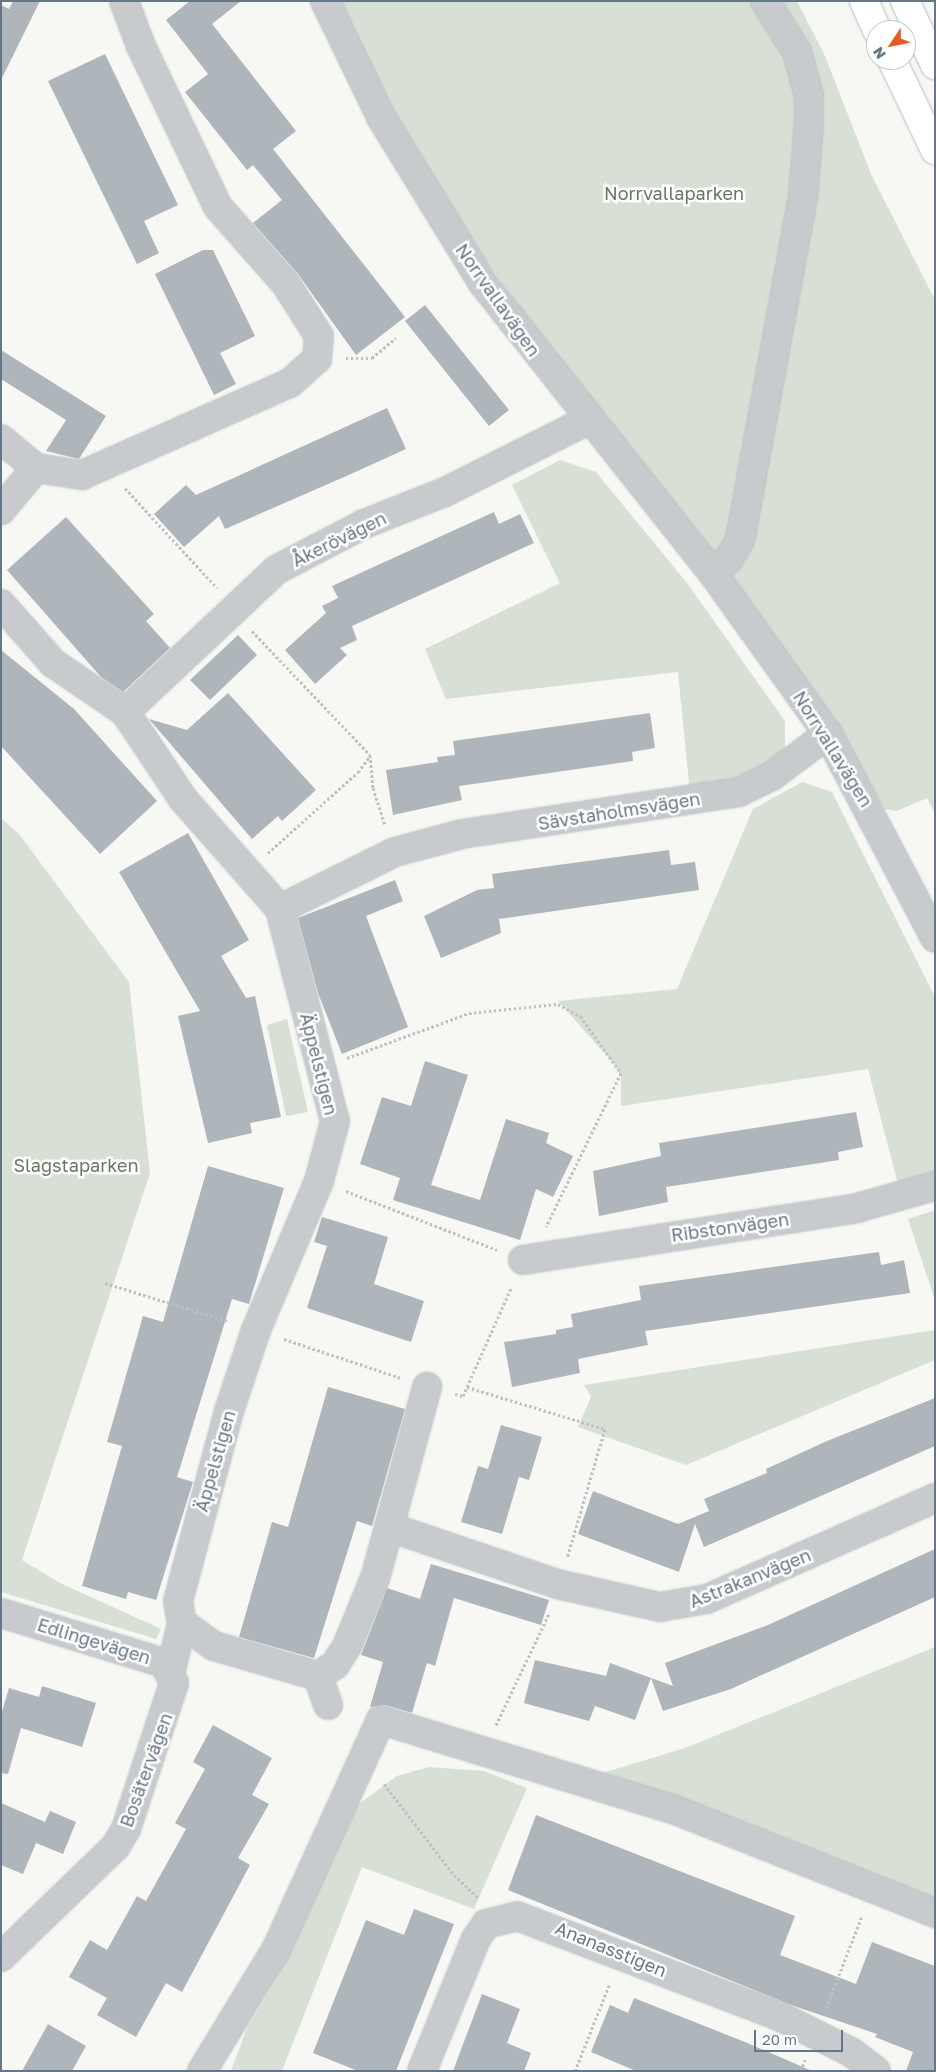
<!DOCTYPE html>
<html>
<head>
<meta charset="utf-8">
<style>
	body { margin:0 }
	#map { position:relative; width:936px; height:2072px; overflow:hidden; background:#f7f7f4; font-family:"Golos Text",sans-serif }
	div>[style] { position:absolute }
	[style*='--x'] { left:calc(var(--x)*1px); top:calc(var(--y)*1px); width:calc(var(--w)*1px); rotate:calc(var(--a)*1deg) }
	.green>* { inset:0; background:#d8e0d5 }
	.building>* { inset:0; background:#aeb6bc }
	.path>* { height:3px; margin-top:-1.5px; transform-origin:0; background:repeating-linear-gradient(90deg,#bec1c3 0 2.5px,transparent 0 5px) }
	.roads { filter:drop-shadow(0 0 1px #b9bdc0) drop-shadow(0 0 1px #b9bdc0) }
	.minor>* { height:28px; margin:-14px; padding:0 14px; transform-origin:14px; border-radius:14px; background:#c7cbce }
	.highway>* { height:28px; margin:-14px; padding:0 14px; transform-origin:14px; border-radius:14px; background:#fff }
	span { translate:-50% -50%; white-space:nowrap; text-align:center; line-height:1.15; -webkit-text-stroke:5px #fff; paint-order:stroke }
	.park-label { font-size:18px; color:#647960 }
	.street-label { font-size:18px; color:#657787 }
	.frame { position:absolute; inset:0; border:2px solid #657787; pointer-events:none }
	.north { position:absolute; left:866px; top:20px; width:50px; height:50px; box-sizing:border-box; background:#fff; border:1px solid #c1c9cf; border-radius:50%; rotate:236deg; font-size:14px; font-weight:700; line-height:20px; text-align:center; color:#657787 }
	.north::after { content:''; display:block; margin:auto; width:18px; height:22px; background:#ec561f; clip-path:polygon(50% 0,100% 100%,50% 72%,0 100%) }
	.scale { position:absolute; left:754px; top:2030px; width:89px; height:22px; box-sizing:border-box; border:2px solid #657787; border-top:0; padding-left:6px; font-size:15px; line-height:18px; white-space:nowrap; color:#657787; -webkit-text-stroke:4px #fff; paint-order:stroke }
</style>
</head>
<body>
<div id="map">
	<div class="green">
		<div style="clip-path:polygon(340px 1px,797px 1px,825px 56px,871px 174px,935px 300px,935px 813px,927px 798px,897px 811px,885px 809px,854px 758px,484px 258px,397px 118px)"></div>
		<div style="clip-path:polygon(560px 460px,596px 472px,687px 583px,785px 721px,785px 749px,779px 757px,733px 786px,690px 793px,678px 672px,446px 699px,425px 649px,560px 583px,512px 485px)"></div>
		<div style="clip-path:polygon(802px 782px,832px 792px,935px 997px,935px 1175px,899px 1188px,868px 1069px,621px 1106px,621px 1077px,614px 1064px,558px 1001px,677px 989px,753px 809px)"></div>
		<div style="clip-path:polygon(1px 818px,19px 834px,129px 982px,150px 1173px,22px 1560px,60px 1583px,161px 1629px,156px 1639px,1px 1592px)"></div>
		<div style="clip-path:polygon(287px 1019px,308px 1112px,286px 1116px,267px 1025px)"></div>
		<div style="clip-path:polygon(935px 1210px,935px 1300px,908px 1219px)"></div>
		<div style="clip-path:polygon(935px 1330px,935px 1360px,686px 1465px,578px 1427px,591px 1397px,584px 1385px)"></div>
		<div style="clip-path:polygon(935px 1647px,935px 1908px,586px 1778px,685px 1748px)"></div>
		<div style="clip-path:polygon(429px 1767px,484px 1771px,527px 1788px,474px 1909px,362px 1867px,282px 2071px,231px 2071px,247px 2028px,276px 1980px,337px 1842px,359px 1804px,397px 1776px)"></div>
	</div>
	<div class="building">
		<div style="clip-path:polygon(13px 1px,40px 1px,1px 80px,1px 5px,9px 9px)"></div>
		<div style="clip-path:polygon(190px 1px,241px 1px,212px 24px,296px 131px,273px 149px,405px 317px,356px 355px,298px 274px,253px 223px,282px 200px,253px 165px,247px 170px,185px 92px,208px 74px,166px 20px)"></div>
		<div style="clip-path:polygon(105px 54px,178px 205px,144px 221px,159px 253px,137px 264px,48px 81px)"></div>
		<div style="clip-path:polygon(203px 250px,213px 250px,255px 336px,220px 353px,236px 384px,214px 395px,155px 274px)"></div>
		<div style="clip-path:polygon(425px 305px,509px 410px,489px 426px,405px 321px)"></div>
		<div style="clip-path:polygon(1px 350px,106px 416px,79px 459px,46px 451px,66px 420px,1px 379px)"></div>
		<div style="clip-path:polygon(387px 408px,406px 449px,351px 474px,225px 529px,219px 516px,184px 547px,154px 514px,186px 485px,196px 495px)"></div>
		<div style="clip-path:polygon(494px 512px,499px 524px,520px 514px,534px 543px,352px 626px,357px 640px,340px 648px,347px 655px,315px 684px,285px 650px,326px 613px,322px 606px,338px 598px,332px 586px)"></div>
		<div style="clip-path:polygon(66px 517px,154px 614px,146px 621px,170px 648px,123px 692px,101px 677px,7px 570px)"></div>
		<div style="clip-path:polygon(238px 635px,257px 655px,210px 700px,190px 680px)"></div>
		<div style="clip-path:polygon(1px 650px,74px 709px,157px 801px,100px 854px,1px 746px)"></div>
		<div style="clip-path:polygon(228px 693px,316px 790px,282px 821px,278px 816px,252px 839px,149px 719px,187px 730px)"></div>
		<div style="clip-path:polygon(650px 713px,655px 748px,632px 752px,633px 761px,459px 786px,462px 800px,393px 815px,386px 770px,438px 762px,437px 757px,455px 755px,453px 741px)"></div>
		<div style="clip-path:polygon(188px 833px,249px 940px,221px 956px,246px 998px,255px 996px,281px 1117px,250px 1123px,252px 1133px,208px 1143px,178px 1016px,200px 1011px,119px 872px)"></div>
		<div style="clip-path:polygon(669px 850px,671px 865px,695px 862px,699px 890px,499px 919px,501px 933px,441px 958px,424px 916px,477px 890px,494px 888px,492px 874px)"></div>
		<div style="clip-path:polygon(395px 880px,403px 901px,366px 916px,408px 1027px,342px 1054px,318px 993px,298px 918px)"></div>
		<div style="clip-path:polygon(425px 1061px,468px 1075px,431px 1185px,480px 1200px,506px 1119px,549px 1133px,546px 1143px,573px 1156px,553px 1197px,536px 1189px,520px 1240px,393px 1200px,400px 1178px,360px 1164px,382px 1097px,411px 1106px)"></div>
		<div style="clip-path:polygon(856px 1112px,863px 1147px,838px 1152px,839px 1160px,666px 1187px,668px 1202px,599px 1216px,593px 1171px,661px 1156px,659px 1143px)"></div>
		<div style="clip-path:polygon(208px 1166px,284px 1188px,249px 1304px,232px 1299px,177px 1477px,193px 1482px,156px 1600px,128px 1592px,126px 1599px,82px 1586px,122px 1446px,107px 1442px,143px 1316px,163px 1322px)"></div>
		<div style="clip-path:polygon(322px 1217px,388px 1237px,374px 1284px,424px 1301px,411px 1342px,307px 1308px,327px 1246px,314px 1242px)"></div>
		<div style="clip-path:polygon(879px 1252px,881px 1265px,904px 1260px,910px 1293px,645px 1331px,648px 1345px,578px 1359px,580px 1373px,512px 1387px,504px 1342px,556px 1334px,556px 1330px,573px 1327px,571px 1314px,641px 1300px,639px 1286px)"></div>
		<div style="clip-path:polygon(328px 1387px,405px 1409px,372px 1526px,357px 1521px,314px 1658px,239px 1637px,272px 1522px,288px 1527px)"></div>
		<div style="clip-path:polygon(935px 1398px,935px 1446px,704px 1547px,695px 1524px,679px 1572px,578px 1534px,593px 1491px,678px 1524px,709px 1511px,704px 1499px,767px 1473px,766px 1469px,827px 1441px)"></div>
		<div style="clip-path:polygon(501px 1425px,542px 1437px,529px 1480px,519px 1477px,502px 1534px,461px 1522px,478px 1466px,488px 1469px)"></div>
		<div style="clip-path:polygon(935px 1549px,935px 1597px,731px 1689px,663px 1711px,651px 1678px,673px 1686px,665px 1663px,768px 1625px)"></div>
		<div style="clip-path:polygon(431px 1564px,549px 1600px,541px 1625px,454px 1598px,435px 1666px,427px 1663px,412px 1713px,385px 1705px,370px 1707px,383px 1662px,361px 1655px,387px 1588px,420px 1599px)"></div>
		<div style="clip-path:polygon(535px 1660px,606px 1676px,610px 1663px,651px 1678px,635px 1720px,595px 1706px,589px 1721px,524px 1703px)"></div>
		<div style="clip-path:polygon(42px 1686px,96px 1703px,82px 1747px,21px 1728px,8px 1774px,1px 1773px,1px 1715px,9px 1688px,39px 1697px)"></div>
		<div style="clip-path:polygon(213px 1725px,272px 1758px,252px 1795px,269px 1804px,238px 1858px,250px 1865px,182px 1992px,166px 1983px,136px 2037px,97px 2015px,107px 1998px,69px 1977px,90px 1940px,107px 1950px,137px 1896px,146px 1901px,186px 1829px,175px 1823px,205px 1769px,193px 1762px)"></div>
		<div style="clip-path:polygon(1px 1803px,45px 1822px,50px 1811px,76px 1822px,63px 1854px,36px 1843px,23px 1874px,1px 1865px)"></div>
		<div style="clip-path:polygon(536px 1815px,795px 1916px,780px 1955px,856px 1984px,872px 1942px,935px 1966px,935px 2071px,906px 2071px,913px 2052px,875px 2037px,877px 2034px,791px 2005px,508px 1890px)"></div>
		<div style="clip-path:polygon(414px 1909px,454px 1924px,396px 2071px,358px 2071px,313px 2053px,366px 1920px,404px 1935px)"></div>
		<div style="clip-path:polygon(482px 1994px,520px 2009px,507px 2043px,531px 2053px,524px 2071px,453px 2071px)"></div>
		<div style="clip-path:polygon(634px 1998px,745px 2042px,812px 2071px,636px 2071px,591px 2052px,610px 2005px,628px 2013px)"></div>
		<div style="clip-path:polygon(48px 2024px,86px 2046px,72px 2071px,22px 2071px)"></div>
	</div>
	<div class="path">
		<div style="--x:346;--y:358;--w:26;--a:0"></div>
		<div style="--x:372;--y:358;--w:31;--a:-40"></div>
		<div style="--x:125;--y:488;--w:136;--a:47.4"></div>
		<div style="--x:252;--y:631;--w:171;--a:46.4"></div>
		<div style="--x:370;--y:755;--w:33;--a:85"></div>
		<div style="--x:373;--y:788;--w:39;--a:72"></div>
		<div style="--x:268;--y:853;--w:121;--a:-42"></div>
		<div style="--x:358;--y:772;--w:20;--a:-53"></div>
		<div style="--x:347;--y:1058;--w:130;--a:-20.2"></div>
		<div style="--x:469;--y:1013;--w:89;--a:-5.8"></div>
		<div style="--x:558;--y:1004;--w:25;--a:29"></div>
		<div style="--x:580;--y:1016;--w:70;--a:54.3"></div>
		<div style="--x:621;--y:1073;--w:171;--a:116"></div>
		<div style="--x:346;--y:1191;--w:162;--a:21.3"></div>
		<div style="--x:105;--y:1283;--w:129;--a:17.2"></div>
		<div style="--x:284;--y:1339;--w:123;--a:18.4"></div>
		<div style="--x:467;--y:1387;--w:144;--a:16.9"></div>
		<div style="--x:605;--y:1429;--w:134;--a:106.4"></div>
		<div style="--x:455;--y:1394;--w:8;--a:14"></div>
		<div style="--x:463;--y:1396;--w:120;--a:-66"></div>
		<div style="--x:496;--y:1725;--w:125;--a:-64.5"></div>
		<div style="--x:384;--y:1784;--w:115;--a:52.4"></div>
		<div style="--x:454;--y:1875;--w:33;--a:43"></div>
		<div style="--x:826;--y:2008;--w:99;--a:-68.6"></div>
		<div style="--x:575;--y:2071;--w:95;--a:-68.3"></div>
		<div style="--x:801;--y:2071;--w:12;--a:-70"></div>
	</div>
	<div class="roads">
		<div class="minor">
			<div style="--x:325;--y:1;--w:129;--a:64.2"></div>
			<div style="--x:381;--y:117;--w:193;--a:58.5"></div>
			<div style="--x:482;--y:282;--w:370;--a:51.6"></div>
			<div style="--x:712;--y:572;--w:199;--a:54.4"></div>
			<div style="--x:828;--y:734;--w:230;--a:62.3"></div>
			<div style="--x:1;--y:439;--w:45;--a:39.6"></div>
			<div style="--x:36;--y:468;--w:55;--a:129.8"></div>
			<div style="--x:36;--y:468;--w:47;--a:8.7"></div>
			<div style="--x:82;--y:475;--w:227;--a:-23.9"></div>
			<div style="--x:290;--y:383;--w:36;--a:-42"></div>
			<div style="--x:317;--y:359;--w:23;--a:-85"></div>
			<div style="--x:319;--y:336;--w:62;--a:-122.4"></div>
			<div style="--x:286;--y:284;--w:103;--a:-131.4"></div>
			<div style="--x:218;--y:207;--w:178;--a:-115.6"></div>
			<div style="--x:141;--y:46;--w:48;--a:-110.7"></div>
			<div style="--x:712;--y:572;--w:20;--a:-37"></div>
			<div style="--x:728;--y:560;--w:23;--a:-59"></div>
			<div style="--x:740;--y:540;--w:349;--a:-79.6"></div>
			<div style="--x:803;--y:197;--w:75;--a:-85.4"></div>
			<div style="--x:809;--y:122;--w:26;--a:-90"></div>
			<div style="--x:809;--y:96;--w:46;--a:-105.3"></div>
			<div style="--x:797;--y:52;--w:60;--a:-122.1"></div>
			<div style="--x:1;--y:604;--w:79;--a:48.6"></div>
			<div style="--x:53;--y:663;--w:87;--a:34.2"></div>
			<div style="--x:125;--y:712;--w:105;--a:56.3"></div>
			<div style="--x:183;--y:799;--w:147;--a:48.6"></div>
			<div style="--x:280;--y:909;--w:219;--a:75.5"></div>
			<div style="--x:335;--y:1121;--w:62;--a:104.9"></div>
			<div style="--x:319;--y:1181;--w:162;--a:112.9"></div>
			<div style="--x:256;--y:1330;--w:85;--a:108.4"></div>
			<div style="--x:229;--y:1411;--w:197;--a:105"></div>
			<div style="--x:178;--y:1601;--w:22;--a:80"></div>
			<div style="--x:182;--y:1623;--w:48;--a:103.2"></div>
			<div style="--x:125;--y:712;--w:207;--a:-43.2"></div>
			<div style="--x:276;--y:570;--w:99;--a:-27.6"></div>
			<div style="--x:364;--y:524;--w:87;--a:-21.6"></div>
			<div style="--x:445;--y:492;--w:162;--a:-26.7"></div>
			<div style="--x:280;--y:909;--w:128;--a:-26.4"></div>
			<div style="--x:395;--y:852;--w:69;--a:-15"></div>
			<div style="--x:462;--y:834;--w:280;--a:-8.6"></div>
			<div style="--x:739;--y:792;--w:37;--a:-26"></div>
			<div style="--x:772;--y:776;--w:70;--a:-36.9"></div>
			<div style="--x:523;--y:1260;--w:338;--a:-8.8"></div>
			<div style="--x:857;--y:1208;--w:81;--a:-15.8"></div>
			<div style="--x:389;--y:1527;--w:177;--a:18.7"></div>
			<div style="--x:557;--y:1584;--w:106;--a:12.6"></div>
			<div style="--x:660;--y:1607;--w:48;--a:-9.7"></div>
			<div style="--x:707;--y:1599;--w:249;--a:-23.9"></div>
			<div style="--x:1;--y:1613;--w:170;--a:17.1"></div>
			<div style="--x:164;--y:1663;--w:22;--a:63"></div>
			<div style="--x:174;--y:1683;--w:154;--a:108.2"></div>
			<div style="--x:126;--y:1829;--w:21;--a:121"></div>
			<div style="--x:115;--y:1847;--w:158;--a:136"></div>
			<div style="--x:182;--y:1623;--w:39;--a:36"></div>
			<div style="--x:214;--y:1646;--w:108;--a:16.1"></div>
			<div style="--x:328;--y:1705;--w:31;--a:-109"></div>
			<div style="--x:318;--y:1676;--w:20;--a:-33"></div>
			<div style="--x:335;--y:1665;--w:25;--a:-58"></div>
			<div style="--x:348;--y:1644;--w:74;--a:-67.9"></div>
			<div style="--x:376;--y:1575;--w:195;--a:-74.8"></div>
			<div style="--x:202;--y:2071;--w:142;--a:-58.6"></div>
			<div style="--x:276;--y:1950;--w:253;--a:-65.5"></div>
			<div style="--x:381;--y:1720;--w:307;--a:17"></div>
			<div style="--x:675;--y:1810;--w:280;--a:21.6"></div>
			<div style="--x:422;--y:2071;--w:143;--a:-67.8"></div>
			<div style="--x:476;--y:1939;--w:18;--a:-56"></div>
			<div style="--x:486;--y:1924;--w:32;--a:-14"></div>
			<div style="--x:517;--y:1916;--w:283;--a:20.9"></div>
			<div style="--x:781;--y:2017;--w:78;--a:26.6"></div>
			<div style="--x:851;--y:2052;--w:31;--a:37"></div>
		</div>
		<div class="highway">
			<div style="--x:864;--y:1;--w:32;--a:66"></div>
			<div style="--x:905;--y:1;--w:71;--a:64.9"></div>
			<div style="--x:892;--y:60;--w:100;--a:64.5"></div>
		</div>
	</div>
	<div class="park-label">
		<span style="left:674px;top:193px">Norrvallaparken</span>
		<span style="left:76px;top:1165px">Slagstaparken</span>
	</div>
	<div class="street-label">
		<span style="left:498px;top:300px;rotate:55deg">Norrvallavägen</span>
		<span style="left:339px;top:539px;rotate:-26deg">Åkerövägen</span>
		<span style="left:833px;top:749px;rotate:58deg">Norrvallavägen</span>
		<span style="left:619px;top:811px;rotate:-9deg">Sävstaholmsvägen</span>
		<span style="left:319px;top:1064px;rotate:76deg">Äppelstigen</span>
		<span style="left:730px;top:1227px;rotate:-8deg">Ribstonvägen</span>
		<span style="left:215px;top:1461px;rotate:-74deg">Äppelstigen</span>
		<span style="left:750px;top:1578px;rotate:-22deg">Astrakanvägen</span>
		<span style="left:94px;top:1641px;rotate:17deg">Edlingevägen</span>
		<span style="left:146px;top:1770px;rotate:-70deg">Bosätervägen</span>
		<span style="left:611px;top:1949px;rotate:22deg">Ananasstigen</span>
	</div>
	<div class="frame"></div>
	<div class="north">N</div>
	<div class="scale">20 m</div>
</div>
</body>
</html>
